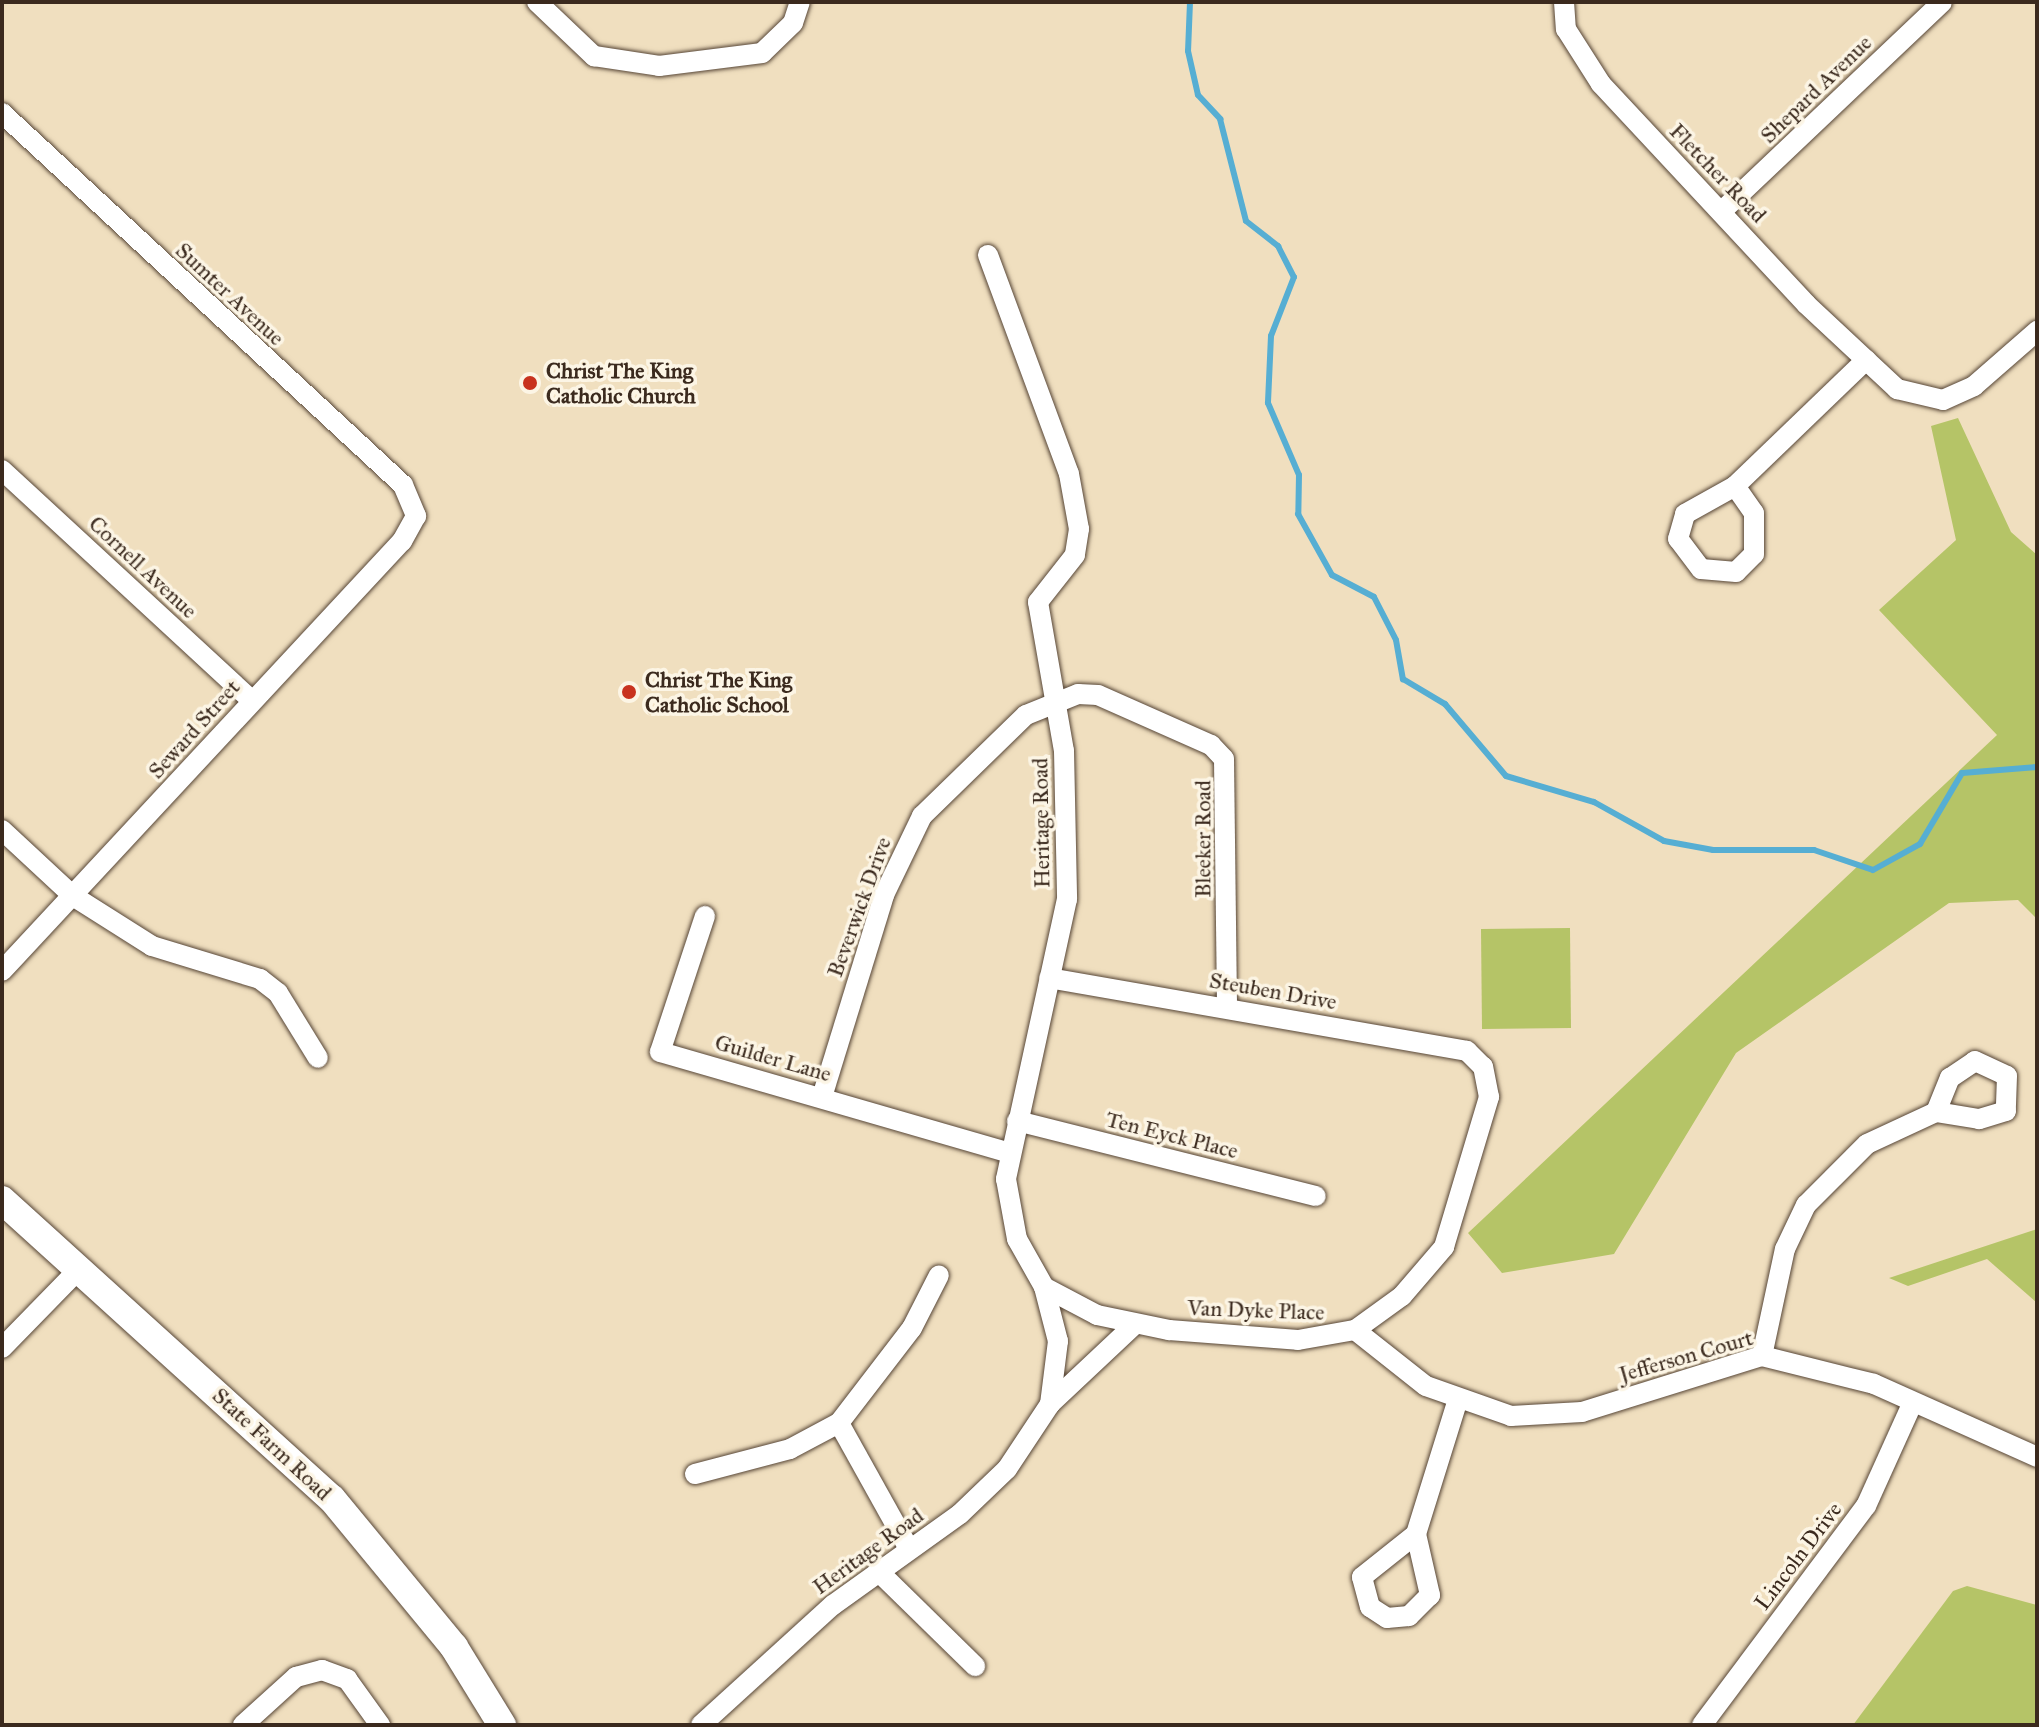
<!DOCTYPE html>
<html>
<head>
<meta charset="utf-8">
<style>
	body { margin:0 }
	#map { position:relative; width:2039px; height:1727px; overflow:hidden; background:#f0dfbf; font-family:"IM FELL Great Primer",serif }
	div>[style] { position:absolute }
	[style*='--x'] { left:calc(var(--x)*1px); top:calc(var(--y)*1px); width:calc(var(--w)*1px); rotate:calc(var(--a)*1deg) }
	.green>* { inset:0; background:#b5c467 }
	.stream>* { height:6px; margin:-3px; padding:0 3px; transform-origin:3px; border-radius:3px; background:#56aed3 }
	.roads { filter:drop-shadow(0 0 2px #564536) drop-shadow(0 0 2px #564536) }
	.street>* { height:20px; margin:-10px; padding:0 10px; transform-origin:10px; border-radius:10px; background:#fff }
	.secondary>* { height:28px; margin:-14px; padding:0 14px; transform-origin:14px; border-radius:14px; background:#fff }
	.dots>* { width:22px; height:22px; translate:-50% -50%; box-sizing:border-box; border:4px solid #fcf5e5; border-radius:50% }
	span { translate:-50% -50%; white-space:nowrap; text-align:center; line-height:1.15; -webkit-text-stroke:7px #fcf5e5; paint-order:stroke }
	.street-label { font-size:22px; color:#3b2a1e }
	.poi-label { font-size:22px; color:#3b2a1e; font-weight:700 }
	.left { translate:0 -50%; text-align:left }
	.frame { position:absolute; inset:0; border:4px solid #3b2a1e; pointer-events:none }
</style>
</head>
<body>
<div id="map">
	<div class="green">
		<div style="clip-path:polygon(1958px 418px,2011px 532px,2037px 555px,2037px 919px,2018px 900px,1949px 903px,1736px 1053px,1614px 1254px,1502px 1273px,1468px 1233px,1997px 735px,1879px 610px,1956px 540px,1931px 426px)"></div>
		<div style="clip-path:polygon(1570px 928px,1571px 1028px,1482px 1029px,1481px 929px)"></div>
		<div style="clip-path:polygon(2037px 1229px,2037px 1303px,1987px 1259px,1908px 1286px,1889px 1278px)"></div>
		<div style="clip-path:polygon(1967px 1586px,2037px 1605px,2037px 1725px,1853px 1725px,1953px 1591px)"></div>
	</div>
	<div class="stream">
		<div style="--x:1190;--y:2;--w:49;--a:92.3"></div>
		<div style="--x:1188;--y:51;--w:45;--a:77.2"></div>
		<div style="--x:1198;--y:95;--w:33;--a:47"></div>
		<div style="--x:1220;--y:119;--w:105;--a:75.7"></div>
		<div style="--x:1246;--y:221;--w:41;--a:38"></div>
		<div style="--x:1278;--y:246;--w:35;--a:63"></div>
		<div style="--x:1294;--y:277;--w:63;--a:111.3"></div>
		<div style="--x:1271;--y:336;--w:67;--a:92.6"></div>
		<div style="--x:1268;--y:403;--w:78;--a:66.7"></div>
		<div style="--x:1299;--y:475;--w:39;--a:91"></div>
		<div style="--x:1298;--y:514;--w:70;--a:60.9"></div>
		<div style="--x:1332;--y:575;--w:47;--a:27.6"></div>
		<div style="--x:1374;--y:597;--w:48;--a:62.9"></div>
		<div style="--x:1396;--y:640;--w:40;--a:80"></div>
		<div style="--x:1403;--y:679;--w:49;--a:30.8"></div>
		<div style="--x:1445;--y:704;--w:94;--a:49.7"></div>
		<div style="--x:1506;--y:776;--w:92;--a:16.5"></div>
		<div style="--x:1594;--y:802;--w:80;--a:29.1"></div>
		<div style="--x:1664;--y:841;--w:50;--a:10.4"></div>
		<div style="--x:1713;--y:850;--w:101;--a:0"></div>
		<div style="--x:1814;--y:850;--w:62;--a:18.7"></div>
		<div style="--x:1873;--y:870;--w:54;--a:-29"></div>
		<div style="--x:1920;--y:844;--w:82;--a:-59.4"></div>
		<div style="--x:1962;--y:773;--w:75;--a:-4.6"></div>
	</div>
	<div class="roads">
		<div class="street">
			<div style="--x:537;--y:2;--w:79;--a:43.5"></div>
			<div style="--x:594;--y:56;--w:66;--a:8.7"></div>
			<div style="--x:659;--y:66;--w:104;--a:-7.2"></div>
			<div style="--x:762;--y:53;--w:43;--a:-44.1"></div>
			<div style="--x:793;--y:23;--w:22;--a:-72"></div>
			<div style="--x:1564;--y:2;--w:27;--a:86"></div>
			<div style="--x:1566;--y:29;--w:65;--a:57.5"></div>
			<div style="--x:1601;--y:84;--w:301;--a:47"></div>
			<div style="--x:1806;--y:304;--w:125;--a:43"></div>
			<div style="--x:1897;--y:389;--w:47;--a:13.4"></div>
			<div style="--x:1943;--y:400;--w:34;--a:-24"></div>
			<div style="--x:1974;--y:386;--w:84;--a:-41.1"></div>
			<div style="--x:2;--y:113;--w:547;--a:42.85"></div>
			<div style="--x:403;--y:485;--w:34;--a:67"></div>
			<div style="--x:416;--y:516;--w:29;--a:119"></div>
			<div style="--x:402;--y:541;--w:587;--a:132.93"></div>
			<div style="--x:1722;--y:211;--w:303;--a:-43.5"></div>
			<div style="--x:988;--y:255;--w:233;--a:69.7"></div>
			<div style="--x:1069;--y:474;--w:56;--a:79.7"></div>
			<div style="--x:1079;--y:529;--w:26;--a:99"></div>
			<div style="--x:1075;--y:555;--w:60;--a:128.2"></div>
			<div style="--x:1038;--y:602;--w:151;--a:80.1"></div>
			<div style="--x:1064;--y:751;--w:148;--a:88.8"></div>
			<div style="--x:1067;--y:899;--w:287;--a:102.3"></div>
			<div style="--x:1006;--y:1179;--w:61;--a:79.6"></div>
			<div style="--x:1017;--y:1239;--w:55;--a:60.6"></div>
			<div style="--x:1044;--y:1287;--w:56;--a:75.5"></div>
			<div style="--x:1058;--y:1341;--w:64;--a:97.2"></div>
			<div style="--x:2;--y:470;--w:340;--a:42.7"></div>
			<div style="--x:1735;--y:486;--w:33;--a:55"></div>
			<div style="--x:1754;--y:513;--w:41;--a:90"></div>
			<div style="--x:1754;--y:554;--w:25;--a:135"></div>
			<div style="--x:1736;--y:572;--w:35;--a:-175"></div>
			<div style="--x:1701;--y:569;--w:38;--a:-127"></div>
			<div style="--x:1678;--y:539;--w:26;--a:-74"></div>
			<div style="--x:1685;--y:514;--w:57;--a:-29.2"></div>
			<div style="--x:1735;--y:486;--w:182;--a:-43.9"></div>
			<div style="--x:2;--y:830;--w:97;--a:42.9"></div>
			<div style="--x:73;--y:896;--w:93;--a:32.3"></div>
			<div style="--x:152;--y:946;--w:113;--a:17"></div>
			<div style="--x:260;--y:979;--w:23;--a:38"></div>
			<div style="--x:278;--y:993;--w:76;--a:58.4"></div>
			<div style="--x:705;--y:916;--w:143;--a:108.3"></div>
			<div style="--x:660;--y:1052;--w:363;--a:16.1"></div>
			<div style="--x:1975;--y:1061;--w:35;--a:25"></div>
			<div style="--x:2007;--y:1076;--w:35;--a:92"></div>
			<div style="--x:2006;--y:1111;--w:28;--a:163"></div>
			<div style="--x:1979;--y:1119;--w:44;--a:-170.8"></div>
			<div style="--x:1936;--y:1112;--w:37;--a:-68"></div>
			<div style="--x:1950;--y:1078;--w:30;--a:-34"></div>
			<div style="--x:822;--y:1097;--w:211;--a:-72.9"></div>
			<div style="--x:884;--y:895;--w:88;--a:-64.3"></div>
			<div style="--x:922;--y:816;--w:145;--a:-44.2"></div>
			<div style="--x:1026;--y:715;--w:56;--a:-22"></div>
			<div style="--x:1078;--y:694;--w:20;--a:3"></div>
			<div style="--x:1098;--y:695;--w:124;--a:23.9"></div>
			<div style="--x:1211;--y:745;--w:19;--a:47"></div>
			<div style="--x:1224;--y:759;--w:248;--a:89.3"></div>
			<div style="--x:1017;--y:1121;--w:308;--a:14.1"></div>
			<div style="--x:1044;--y:1287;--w:60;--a:27.8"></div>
			<div style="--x:1097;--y:1315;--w:74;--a:11.8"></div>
			<div style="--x:1169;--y:1330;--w:129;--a:4.4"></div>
			<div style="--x:1298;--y:1340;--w:58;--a:-10"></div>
			<div style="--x:1355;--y:1330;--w:58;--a:-35.9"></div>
			<div style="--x:1402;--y:1296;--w:65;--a:-49.4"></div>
			<div style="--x:1444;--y:1247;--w:157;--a:-73.3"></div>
			<div style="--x:1489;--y:1097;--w:31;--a:-101"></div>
			<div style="--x:1483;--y:1067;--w:23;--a:-135"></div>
			<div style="--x:1467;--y:1051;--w:424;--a:-170.1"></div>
			<div style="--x:1355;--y:1330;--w:90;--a:38.3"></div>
			<div style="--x:1426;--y:1386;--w:90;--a:19.4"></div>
			<div style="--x:1511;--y:1416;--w:71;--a:-3.2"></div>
			<div style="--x:1582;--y:1412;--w:189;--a:-17.3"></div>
			<div style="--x:1762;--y:1356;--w:115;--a:14"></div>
			<div style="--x:1874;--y:1384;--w:179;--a:24.1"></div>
			<div style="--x:2;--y:1348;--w:110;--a:-45.7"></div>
			<div style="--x:1762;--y:1356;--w:109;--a:-77.9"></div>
			<div style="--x:1785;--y:1249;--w:49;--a:-64.5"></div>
			<div style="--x:1806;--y:1205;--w:86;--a:-45"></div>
			<div style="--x:1867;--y:1144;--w:76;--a:-24.9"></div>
			<div style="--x:839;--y:1423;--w:142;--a:60.9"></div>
			<div style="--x:695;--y:1474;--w:98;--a:-14.7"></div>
			<div style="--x:790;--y:1449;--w:55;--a:-28"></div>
			<div style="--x:839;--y:1423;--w:120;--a:-52.5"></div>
			<div style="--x:912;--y:1328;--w:59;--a:-63"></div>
			<div style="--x:1416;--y:1534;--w:63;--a:77.1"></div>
			<div style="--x:1430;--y:1595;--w:30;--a:135"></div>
			<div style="--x:1409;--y:1616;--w:22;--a:175"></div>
			<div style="--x:1387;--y:1618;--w:20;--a:-147"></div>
			<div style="--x:1370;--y:1607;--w:31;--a:-105"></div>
			<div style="--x:1362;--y:1577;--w:69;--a:-38.5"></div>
			<div style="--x:1416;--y:1534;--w:138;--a:-72.7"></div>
			<div style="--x:878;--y:1571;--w:136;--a:44.4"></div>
			<div style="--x:243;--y:1725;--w:72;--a:-42.2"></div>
			<div style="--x:296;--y:1677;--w:27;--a:-15"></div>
			<div style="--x:322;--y:1670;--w:27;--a:20"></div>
			<div style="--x:347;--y:1679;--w:57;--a:54.3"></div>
			<div style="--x:701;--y:1725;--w:178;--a:-42.3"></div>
			<div style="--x:833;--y:1605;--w:156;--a:-35.6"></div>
			<div style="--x:960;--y:1514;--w:65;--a:-43.8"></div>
			<div style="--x:1007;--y:1469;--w:78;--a:-56.5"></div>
			<div style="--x:1050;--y:1404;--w:115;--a:-43.2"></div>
			<div style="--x:1702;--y:1725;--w:274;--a:-53.2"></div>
			<div style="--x:1866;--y:1506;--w:112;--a:-65.7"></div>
		</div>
		<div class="secondary">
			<div style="--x:2;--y:1200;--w:445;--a:42.2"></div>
			<div style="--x:332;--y:1499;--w:192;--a:50.5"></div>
			<div style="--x:454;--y:1647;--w:92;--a:58.4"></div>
		</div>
	</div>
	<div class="dots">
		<div style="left:530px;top:383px;background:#c8321e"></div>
		<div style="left:629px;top:692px;background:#c8321e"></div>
	</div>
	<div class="street-label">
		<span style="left:1816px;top:89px;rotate:-44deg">Shepard Avenue</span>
		<span style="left:1718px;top:173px;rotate:46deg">Fletcher Road</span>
		<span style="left:230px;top:294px;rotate:43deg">Sumter Avenue</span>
		<span style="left:143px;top:567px;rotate:43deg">Cornell Avenue</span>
		<span style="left:194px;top:729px;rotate:-48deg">Seward Street</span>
		<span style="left:1041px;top:823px;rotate:-91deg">Heritage Road</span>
		<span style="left:1203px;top:839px;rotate:-90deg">Bleeker Road</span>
		<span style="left:859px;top:907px;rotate:-70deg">Beverwick Drive</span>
		<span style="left:1273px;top:991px;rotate:10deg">Steuben Drive</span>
		<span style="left:773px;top:1058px;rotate:16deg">Guilder Lane</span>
		<span style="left:1172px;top:1135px;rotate:14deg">Ten Eyck Place</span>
		<span style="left:1256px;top:1310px;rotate:2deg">Van Dyke Place</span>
		<span style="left:1686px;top:1356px;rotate:-16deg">Jefferson Court</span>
		<span style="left:272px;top:1444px;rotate:43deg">State Farm Road</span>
		<span style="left:868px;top:1551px;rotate:-36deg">Heritage Road</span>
		<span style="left:1798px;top:1556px;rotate:-53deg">Lincoln Drive</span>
	</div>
	<div class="poi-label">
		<span class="left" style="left:546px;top:383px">Christ The King<br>Catholic Church</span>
		<span class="left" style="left:645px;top:692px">Christ The King<br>Catholic School</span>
	</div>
	<div class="frame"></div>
</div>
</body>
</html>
